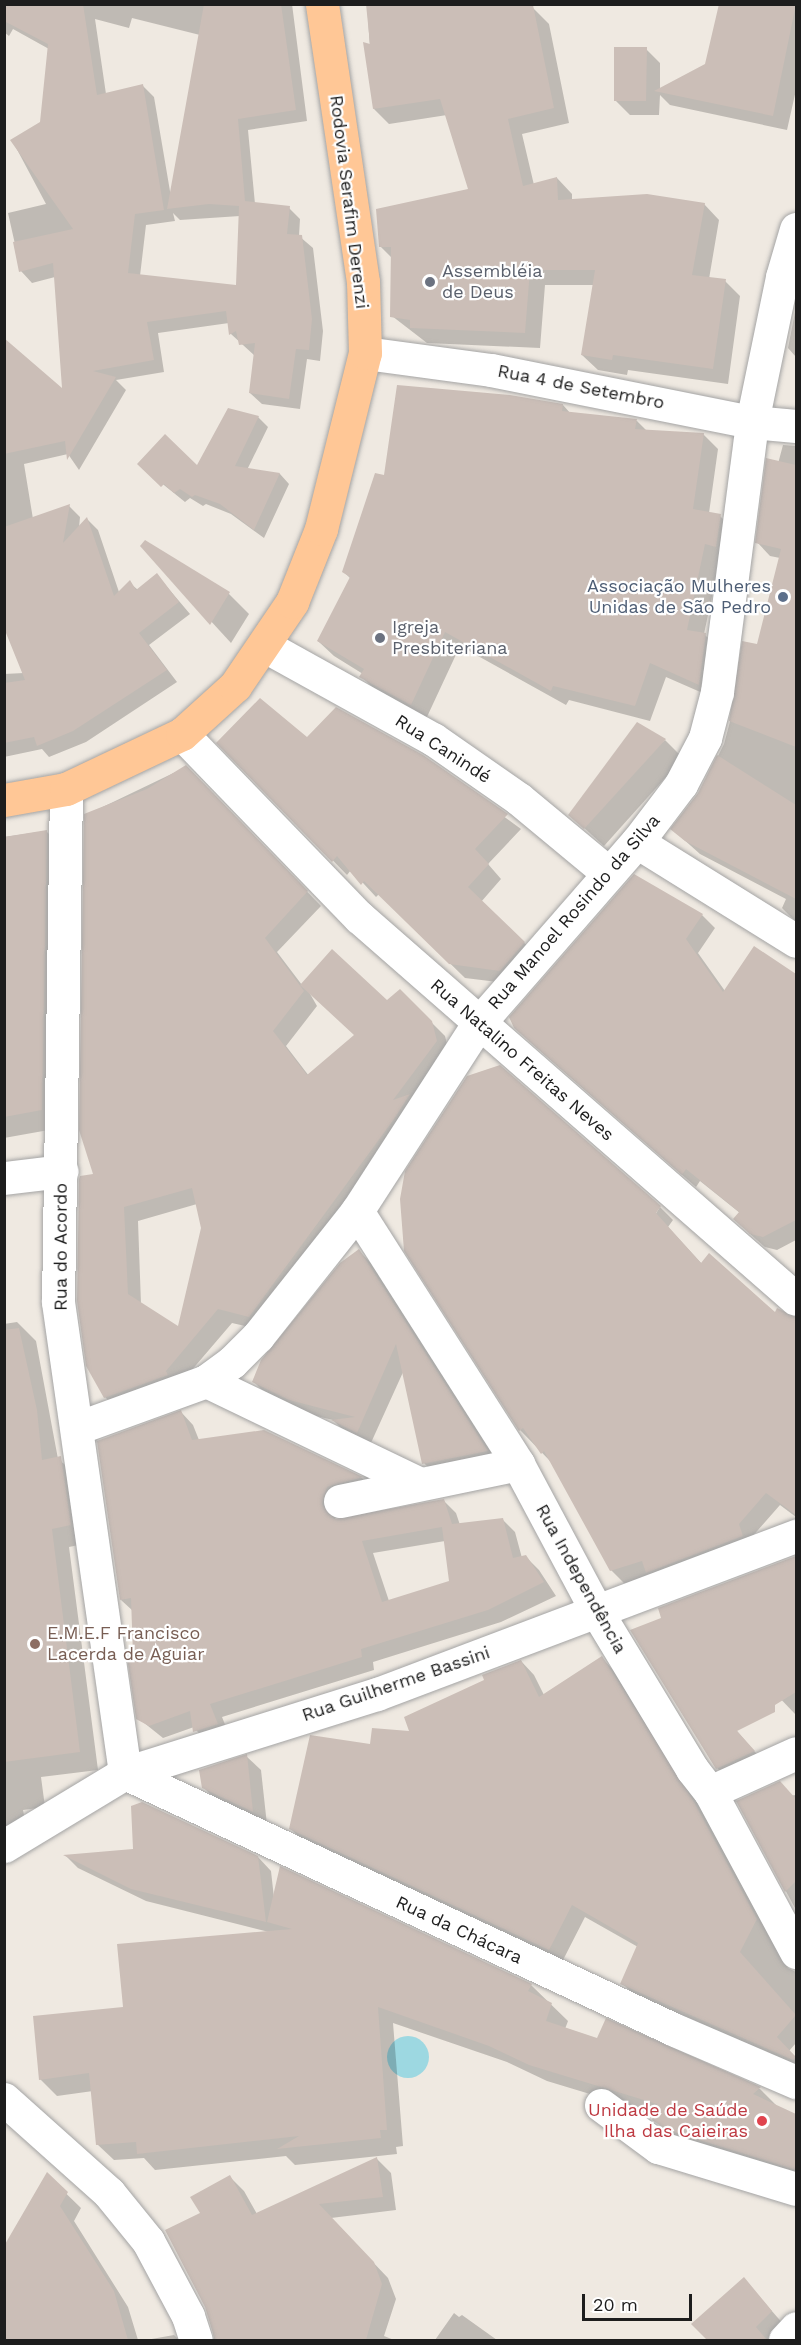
<!DOCTYPE html>
<html>
<head>
<meta charset="utf-8">
<style>
	body { margin:0 }
	#map { position:relative; width:801px; height:2345px; overflow:hidden; background:#efe9e1; font-family:"Work Sans",sans-serif }
	div>[style] { position:absolute }
	[style*='--x'] { left:calc(var(--x)*1px); top:calc(var(--y)*1px); width:calc(var(--w)*1px); rotate:calc(var(--a)*1deg) }
	.water>* { inset:0; background:#9dd8e1 }
	.round { border-radius:50% }
	.shadow>* { inset:0; background:#0003 }
	.building>* { inset:0; background:#cbbeb7 }
	.roads { filter:drop-shadow(0 0 2px #a4a4a4) drop-shadow(0 0 2px #a4a4a4) }
	.minor>* { height:33px; margin:-16.5px; padding:0 16.5px; transform-origin:16.5px; border-radius:16.5px; background:#fff }
	.major>* { height:33px; margin:-16.5px; padding:0 16.5px; transform-origin:16.5px; border-radius:16.5px; background:#ffc796 }
	.dots>* { width:16px; height:16px; translate:-50% -50%; box-sizing:border-box; border:3px solid #fff; border-radius:50% }
	span { translate:-50% -50%; white-space:nowrap; text-align:center; line-height:1.15; -webkit-text-stroke:4.5px #fff; paint-order:stroke }
	.street-label { font-size:18px; color:#1d1d1d }
	.worship-label { font-size:18px; color:#5b616d }
	.left { translate:0 -50%; text-align:left }
	.service-label { font-size:18px; color:#4e5e75 }
	.right { translate:-100% -50%; text-align:right }
	.education-label { font-size:18px; color:#785e54 }
	.health-label { font-size:18px; color:#be3a42 }
	.frame { position:absolute; inset:0; border:6px solid #1d1d1d; pointer-events:none }
	.scale { position:absolute; left:582px; top:2294px; width:110px; height:27px; box-sizing:border-box; border:3px solid #1d1d1d; border-top:0; padding-left:8px; font-size:18px; line-height:21px; white-space:nowrap; color:#1d1d1d; -webkit-text-stroke:4px #fff; paint-order:stroke }
</style>
</head>
<body>
<div id="map">
	<div class="water">
		<div class="round" style="left:387px;top:2036px;width:42px;height:42px"></div>
	</div>
	<div class="shadow">
		<div style="clip-path:polygon(evenodd,4px 4px,292px 4px,307px 121px,248px 130px,255px 204px,289px 208px,300px 219px,299px 236px,313px 248px,323px 331px,320px 361px,307px 359px,300px 409px,262px 404px,250px 393px,255px 356px,231px 334px,229px 323px,158px 333px,164px 372px,116px 380px,126px 390px,79px 470px,68px 454px,24px 464px,33px 519px,69px 506px,80px 517px,79px 528px,87px 519px,98px 530px,119px 592px,130px 583px,138px 590px,157px 575px,190px 614px,149px 645px,177px 682px,86px 742px,49px 757px,42px 749px,4px 757px,4px 674px,24px 673px,4px 626px,4px 340px,63px 392px,55px 277px,32px 283px,21px 271px,8px 213px,46px 204px,12px 140px,41px 123px,49px 49px,13px 29px,9px 36px,4px 32px,4px 4px,132px 18px,200px 35px,171px 197px,154px 97px,142px 85px,106px 94px,95px 19px,129px 28px,132px 18px,4px 4px,173px 213px,180px 220px,240px 216px,237px 287px,140px 276px,146px 225px,175px 221px,173px 213px)"></div>
		<div style="clip-path:polygon(367px 4px,509px 4px,508px 11px,533px 8px,549px 24px,569px 123px,522px 134px,534px 185px,557px 178px,572px 194px,572px 200px,704px 204px,719px 220px,709px 279px,725px 281px,740px 296px,728px 384px,628px 370px,627px 375px,598px 370px,582px 355px,594px 285px,545px 285px,540px 348px,427px 343px,392px 316px,393px 259px,380px 246px,470px 190px,447px 115px,389px 124px,374px 109px)"></div>
		<div style="clip-path:polygon(721px 4px,796px 4px,796px 90px,787px 130px,670px 105px,660px 95px,659px 115px,630px 115px,615px 100px,646px 49px,660px 63px,660px 90px,706px 65px)"></div>
		<div style="clip-path:polygon(796px 307px,796px 357px,788px 348px)"></div>
		<div style="clip-path:polygon(563px 405px,571px 414px,637px 421px,647px 431px,703px 434px,718px 449px,709px 513px,720px 516px,735px 531px,720px 558px,704px 634px,720px 650px,714px 698px,666px 677px,650px 721px,569px 700px,566px 705px,460px 646px,426px 719px,376px 691px,361px 676px,363px 674px,334px 656px,318px 641px,351px 579px,344px 572px,385px 477px)"></div>
		<div style="clip-path:polygon(258px 417px,268px 427px,247px 470px,280px 474px,289px 484px,264px 538px,231px 514px,206px 504px,203px 506px,190px 498px,185px 502px,149px 473px,197px 467px)"></div>
		<div style="clip-path:polygon(783px 445px,796px 446px,796px 922px,782px 908px,786px 899px,700px 854px,672px 829px,699px 794px,724px 744px,737px 695px,758px 646px,780px 558px,770px 556px,757px 542px)"></div>
		<div style="clip-path:polygon(142px 546px,229px 594px,249px 614px,231px 643px)"></div>
		<div style="clip-path:polygon(307px 739px,422px 756px,521px 829px,488px 864px,501px 879px,481px 902px,538px 956px,514px 984px,465px 978px,379px 894px,376px 897px,351px 870px,347px 875px,219px 743px)"></div>
		<div style="clip-path:polygon(665px 740px,683px 758px,604px 846px,570px 815px)"></div>
		<div style="clip-path:polygon(evenodd,186px 767px,321px 906px,277px 952px,302px 985px,387px 1002px,400px 991px,445px 1036px,450px 1056px,263px 1330px,232px 1323px,179px 1385px,119px 1411px,105px 1397px,86px 815px,186px 767px,309px 992px,356px 1035px,309px 1076px,286px 1046px,317px 1006px,309px 992px,186px 767px,197px 1204px,202px 1228px,179px 1329px,141px 1304px,138px 1221px,197px 1204px)"></div>
		<div style="clip-path:polygon(46px 831px,64px 849px,60px 1128px,4px 1138px,4px 837px)"></div>
		<div style="clip-path:polygon(702px 915px,715px 928px,698px 953px,725px 991px,754px 948px,796px 975px,796px 1240px,777px 1250px,765px 1247px,749px 1233px,740px 1213px,700px 1181px,696px 1187px,529px 1041px)"></div>
		<div style="clip-path:polygon(660px 1207px,673px 1220px,668px 1227px,702px 1264px,775px 1314px,796px 1318px,796px 1517px,780px 1505px,751px 1538px,625px 1584px,611px 1570px,551px 1462px,520px 1430px)"></div>
		<div style="clip-path:polygon(359px 1251px,372px 1264px,499px 1464px,437px 1477px,424px 1463px,404px 1370px,370px 1445px,346px 1433px,333px 1420px,304px 1413px,267px 1395px,254px 1382px)"></div>
		<div style="clip-path:polygon(17px 1322px,36px 1341px,58px 1459px,79px 1476px,88px 1543px,69px 1547px,98px 1770px,41px 1777px,45px 1807px,23px 1810px,26px 1825px,4px 1839px,4px 1324px)"></div>
		<div style="clip-path:polygon(evenodd,181px 1412px,193px 1425px,199px 1440px,264px 1431px,362px 1478px,373px 1490px,340px 1500px,335px 1520px,443px 1500px,456px 1513px,460px 1525px,502px 1519px,515px 1532px,522px 1558px,526px 1557px,539px 1570px,556px 1596px,501px 1622px,373px 1662px,374px 1670px,222px 1717px,230px 1737px,207px 1744px,194px 1727px,163px 1738px,138px 1718px,133px 1611px,121px 1600px,181px 1412px,445px 1541px,451px 1582px,389px 1601px,373px 1553px,445px 1541px)"></div>
		<div style="clip-path:polygon(796px 1557px,796px 1715px,685px 1599px)"></div>
		<div style="clip-path:polygon(659px 1640px,767px 1766px,731px 1782px,717px 1768px)"></div>
		<div style="clip-path:polygon(602px 1658px,615px 1672px,707px 1817px,788px 1968px,796px 1972px,796px 2043px,789px 2051px,796px 2059px,796px 2068px,636px 1997px,622px 1983px,638px 1947px,585px 1917px,562px 1962px,304px 1842px,290px 1828px,371px 1745px,411px 1733px,521px 1661px,534px 1675px,544px 1695px)"></div>
		<div style="clip-path:polygon(246px 1756px,261px 1770px,267px 1825px,218px 1802px,203px 1787px)"></div>
		<div style="clip-path:polygon(796px 1795px,796px 1910px,738px 1802px)"></div>
		<div style="clip-path:polygon(66px 1856px,258px 1857px,271px 1871px,274px 1898px,531px 1985px,568px 2021px,565px 2029px,598px 2040px,606px 2020px,760px 2089px,776px 2105px,773px 2107px,796px 2119px,796px 2180px,671px 2136px,654px 2119px,656px 2114px,547px 2081px,507px 2062px,393px 2023px,403px 2146px,396px 2147px,397px 2154px,295px 2165px,286px 2156px,155px 2170px,144px 2158px,114px 2160px,97px 2144px,93px 2091px,57px 2096px,40px 2079px,124px 2008px,269px 1932px,146px 1901px,78px 1868px)"></div>
		<div style="clip-path:polygon(377px 2159px,391px 2173px,396px 2210px,331px 2218px,388px 2278px,396px 2299px,384px 2336px,394px 2340px,214px 2340px,202px 2213px,230px 2177px,244px 2191px,257px 2214px)"></div>
		<div style="clip-path:polygon(47px 2175px,81px 2208px,74px 2221px,128px 2307px,138px 2340px,87px 2340px,74px 2318px,44px 2340px,4px 2340px,4px 2250px)"></div>
		<div style="clip-path:polygon(744px 2279px,785px 2326px,770px 2340px,709px 2340px,693px 2324px)"></div>
		<div style="clip-path:polygon(454px 2313px,459px 2317px,462px 2315px,497px 2340px,435px 2340px)"></div>
		<div style="clip-path:polygon(174px 2335px,179px 2340px,146px 2340px)"></div>
	</div>
	<div class="building">
		<div style="clip-path:polygon(4px 4px,83px 4px,97px 95px,143px 84px,164px 210px,135px 214px,128px 273px,236px 285px,239px 206px,209px 204px,167px 209px,204px 4px,281px 4px,296px 110px,238px 119px,245px 201px,290px 206px,287px 234px,302px 235px,312px 319px,309px 350px,296px 349px,289px 399px,249px 393px,255px 343px,239px 345px,236px 331px,229px 335px,226px 311px,147px 322px,154px 360px,93px 371px,116px 377px,67px 460px,65px 441px,4px 454px,4px 338px,62px 388px,53px 263px,19px 272px,13px 242px,73px 229px,10px 140px,40px 122px,48px 44px,4px 21px)"></div>
		<div style="clip-path:polygon(366px 4px,533px 5px,554px 108px,508px 119px,523px 186px,557px 177px,558px 200px,647px 194px,705px 203px,692px 275px,726px 279px,713px 369px,613px 355px,612px 360px,581px 355px,595px 270px,530px 270px,525px 333px,410px 328px,410px 320px,390px 317px,391px 247px,379px 247px,376px 209px,468px 189px,440px 99px,373px 109px,363px 42px,370px 44px)"></div>
		<div style="clip-path:polygon(719px 4px,796px 4px,773px 116px,654px 91px,705px 64px)"></div>
		<div style="clip-path:polygon(614px 47px,647px 47px,646px 101px,614px 101px)"></div>
		<div style="clip-path:polygon(397px 385px,510px 395px,563px 404px,562px 411px,637px 419px,635px 429px,704px 433px,693px 509px,721px 514px,716px 547px,705px 544px,687px 630px,706px 633px,699px 685px,650px 663px,635px 706px,553px 686px,551px 691px,445px 632px,411px 705px,359px 677px,364px 669px,317px 641px,350px 577px,342px 572px,375px 473px,384px 475px)"></div>
		<div style="clip-path:polygon(228px 408px,259px 416px,235px 466px,280px 473px,254px 530px,220px 504px,195px 495px,192px 497px,180px 489px,174px 493px,164px 484px,161px 487px,137px 464px,165px 434px,197px 465px)"></div>
		<div style="clip-path:polygon(766px 458px,796px 465px,796px 747px,729px 721px,742px 641px,757px 644px,781px 549px,755px 543px)"></div>
		<div style="clip-path:polygon(70px 504px,63px 543px,87px 517px,114px 596px,130px 580px,136px 590px,157px 573px,179px 602px,139px 633px,167px 670px,73px 731px,37px 746px,34px 737px,4px 743px,4px 683px,25px 680px,4px 628px,4px 527px)"></div>
		<div style="clip-path:polygon(145px 540px,230px 592px,210px 625px,140px 546px)"></div>
		<div style="clip-path:polygon(260px 698px,307px 737px,336px 707px,423px 755px,508px 814px,475px 849px,489px 864px,468px 887px,525px 942px,500px 971px,449px 964px,364px 881px,361px 885px,337px 856px,332px 862px,216px 743px)"></div>
		<div style="clip-path:polygon(637px 722px,666px 739px,584px 829px,568px 815px)"></div>
		<div style="clip-path:polygon(717px 755px,796px 805px,796px 899px,685px 841px,670px 829px,698px 793px)"></div>
		<div style="clip-path:polygon(evenodd,186px 765px,308px 891px,265px 938px,304px 991px,273px 1031px,307px 1075px,354px 1035px,300px 985px,332px 949px,387px 1000px,400px 989px,432px 1021px,437px 1041px,393px 1100px,410px 1094px,394px 1119px,249px 1317px,218px 1309px,166px 1371px,168px 1375px,104px 1398px,86px 1366px,77px 1301px,79px 1179px,80px 1176px,93px 1174px,79px 1130px,84px 814px,147px 789px,186px 765px,192px 1188px,201px 1228px,178px 1326px,128px 1294px,124px 1207px,192px 1188px)"></div>
		<div style="clip-path:polygon(47px 830px,42px 1110px,4px 1117px,4px 837px)"></div>
		<div style="clip-path:polygon(634px 874px,703px 914px,686px 939px,723px 992px,754px 946px,796px 974px,796px 1220px,763px 1237px,750px 1234px,733px 1219px,739px 1212px,686px 1169px,682px 1175px,514px 1028px,509px 1017px)"></div>
		<div style="clip-path:polygon(500px 1065px,661px 1206px,656px 1213px,701px 1263px,709px 1253px,775px 1312px,777px 1308px,796px 1317px,796px 1515px,766px 1493px,739px 1524px,743px 1536px,646px 1573px,642px 1561px,610px 1571px,544px 1451px,541px 1454px,523px 1428px,519px 1431px,404px 1251px,400px 1199px,405px 1171px,467px 1076px)"></div>
		<div style="clip-path:polygon(359px 1249px,488px 1451px,422px 1464px,396px 1344px,357px 1433px,331px 1420px,355px 1417px,289px 1400px,252px 1382px,261px 1360px,340px 1263px)"></div>
		<div style="clip-path:polygon(19px 1328px,37px 1410px,42px 1460px,61px 1456px,71px 1525px,52px 1529px,80px 1752px,4px 1762px,4px 1330px)"></div>
		<div style="clip-path:polygon(evenodd,181px 1410px,192px 1440px,264px 1430px,363px 1477px,327px 1487px,322px 1504px,334px 1519px,444px 1499px,452px 1524px,503px 1518px,513px 1558px,526px 1555px,544px 1582px,488px 1610px,361px 1649px,362px 1657px,210px 1704px,218px 1724px,193px 1732px,190px 1711px,149px 1726px,136px 1719px,127px 1657px,133px 1656px,131px 1598px,120px 1600px,97px 1441px,181px 1410px,442px 1527px,449px 1581px,382px 1602px,362px 1541px,442px 1527px)"></div>
		<div style="clip-path:polygon(796px 1556px,796px 1692px,775px 1705px,775px 1712px,737px 1731px,755px 1751px,716px 1769px,630px 1630px,661px 1618px,658px 1608px)"></div>
		<div style="clip-path:polygon(602px 1656px,694px 1802px,757px 1919px,740px 1952px,796px 2015px,777px 2037px,796px 2057px,793px 2060px,620px 1984px,638px 1943px,572px 1905px,549px 1950px,289px 1829px,310px 1735px,370px 1744px,372px 1728px,409px 1731px,404px 1717px,484px 1680px,482px 1675px,521px 1660px,539px 1697px)"></div>
		<div style="clip-path:polygon(247px 1754px,253px 1812px,202px 1788px,199px 1770px)"></div>
		<div style="clip-path:polygon(780px 1781px,796px 1799px,796px 1881px,785px 1892px,736px 1801px)"></div>
		<div style="clip-path:polygon(142px 1802px,258px 1856px,266px 1922px,131px 1889px,63px 1855px,133px 1849px,131px 1806px)"></div>
		<div style="clip-path:polygon(280px 1866px,532px 1984px,528px 1991px,552px 2003px,546px 2021px,597px 2038px,606px 2018px,761px 2087px,753px 2094px,796px 2114px,796px 2170px,667px 2130px,652px 2120px,657px 2104px,529px 2065px,489px 2046px,378px 2007px,387px 2130px,380px 2130px,381px 2138px,277px 2149px,299px 2136px,137px 2154px,136px 2142px,96px 2145px,89px 2073px,39px 2080px,33px 2016px,123px 2007px,117px 1944px,292px 1929px,267px 1922px)"></div>
		<div style="clip-path:polygon(377px 2157px,383px 2197px,319px 2204px,374px 2262px,382px 2284px,366px 2340px,215px 2340px,205px 2307px,165px 2230px,200px 2213px,190px 2197px,230px 2175px,252px 2215px)"></div>
		<div style="clip-path:polygon(47px 2172px,68px 2192px,60px 2206px,114px 2291px,128px 2340px,4px 2340px,4px 2246px)"></div>
		<div style="clip-path:polygon(744px 2277px,772px 2311px,756px 2327px,767px 2340px,707px 2340px,691px 2324px)"></div>
	</div>
	<div class="roads">
		<div class="minor">
			<div style="--x:365;--y:353;--w:127;--a:7.7"></div>
			<div style="--x:491;--y:370;--w:266;--a:11.3"></div>
			<div style="--x:752;--y:422;--w:44;--a:5.2"></div>
			<div style="--x:265;--y:646;--w:192;--a:29"></div>
			<div style="--x:433;--y:739;--w:105;--a:34.9"></div>
			<div style="--x:519;--y:799;--w:114;--a:39.7"></div>
			<div style="--x:182;--y:734;--w:255;--a:46"></div>
			<div style="--x:359;--y:917;--w:580;--a:41.16"></div>
			<div style="--x:66;--y:789;--w:513;--a:90.89"></div>
			<div style="--x:58;--y:1302;--w:476;--a:81.9"></div>
			<div style="--x:125;--y:1773;--w:607;--a:25.05"></div>
			<div style="--x:675;--y:2030;--w:132;--a:23.3"></div>
			<div style="--x:637;--y:842;--w:187;--a:31.9"></div>
			<div style="--x:4;--y:1178;--w:58;--a:-6.9"></div>
			<div style="--x:357;--y:1211;--w:300;--a:57.5"></div>
			<div style="--x:518;--y:1464;--w:168;--a:61.9"></div>
			<div style="--x:597;--y:1612;--w:184;--a:58.8"></div>
			<div style="--x:692;--y:1769;--w:29;--a:52"></div>
			<div style="--x:710;--y:1792;--w:182;--a:61.7"></div>
			<div style="--x:206;--y:1381;--w:235;--a:25.7"></div>
			<div style="--x:77;--y:1428;--w:137;--a:-20"></div>
			<div style="--x:206;--y:1381;--w:32;--a:-36"></div>
			<div style="--x:232;--y:1362;--w:37;--a:-45"></div>
			<div style="--x:258;--y:1336;--w:159;--a:-51.6"></div>
			<div style="--x:357;--y:1211;--w:223;--a:-57.1"></div>
			<div style="--x:478;--y:1024;--w:242;--a:-48.9"></div>
			<div style="--x:637;--y:842;--w:73;--a:-52.8"></div>
			<div style="--x:681;--y:784;--w:52;--a:-62.4"></div>
			<div style="--x:705;--y:738;--w:48;--a:-75.4"></div>
			<div style="--x:717;--y:692;--w:272;--a:-82.6"></div>
			<div style="--x:752;--y:422;--w:148;--a:-78.3"></div>
			<div style="--x:782;--y:277;--w:50;--a:-73.7"></div>
			<div style="--x:340;--y:1501;--w:182;--a:-11.7"></div>
			<div style="--x:710;--y:1792;--w:94;--a:-24.4"></div>
			<div style="--x:4;--y:1846;--w:141;--a:-31.1"></div>
			<div style="--x:125;--y:1773;--w:264;--a:-17.4"></div>
			<div style="--x:377;--y:1694;--w:448;--a:-20.7"></div>
			<div style="--x:4;--y:2099;--w:141;--a:41.8"></div>
			<div style="--x:109;--y:2193;--w:62;--a:50.9"></div>
			<div style="--x:148;--y:2241;--w:85;--a:61.9"></div>
			<div style="--x:188;--y:2316;--w:25;--a:72"></div>
			<div style="--x:601;--y:2105;--w:71;--a:36.4"></div>
			<div style="--x:658;--y:2147;--w:144;--a:16.9"></div>
			<div style="--x:785;--y:2340;--w:16;--a:-47"></div>
		</div>
		<div class="major">
			<div style="--x:4;--y:800;--w:63;--a:-10.1"></div>
			<div style="--x:66;--y:789;--w:128;--a:-25.4"></div>
			<div style="--x:182;--y:734;--w:72;--a:-42.2"></div>
			<div style="--x:235;--y:686;--w:102;--a:-55.8"></div>
			<div style="--x:292;--y:602;--w:79;--a:-68.3"></div>
			<div style="--x:321;--y:529;--w:181;--a:-76"></div>
			<div style="--x:365;--y:353;--w:71;--a:-91.6"></div>
			<div style="--x:363;--y:282;--w:281;--a:-98.4"></div>
		</div>
	</div>
	<div class="dots">
		<div style="left:430px;top:282px;background:#6b7280"></div>
		<div style="left:783px;top:597px;background:#5c6f8a"></div>
		<div style="left:380px;top:638px;background:#6b7280"></div>
		<div style="left:35px;top:1644px;background:#8d6e63"></div>
		<div style="left:762px;top:2121px;background:#e0444e"></div>
	</div>
	<div class="street-label">
		<span style="left:349px;top:202px;rotate:83deg">Rodovia Serafim Derenzi</span>
		<span style="left:581px;top:387px;rotate:11deg">Rua 4 de Setembro</span>
		<span style="left:443px;top:749px;rotate:33deg">Rua Canindé</span>
		<span style="left:574px;top:912px;rotate:-49deg">Rua Manoel Rosindo da Silva</span>
		<span style="left:522px;top:1060px;rotate:41deg">Rua Natalino Freitas Neves</span>
		<span style="left:61px;top:1247px;rotate:-90deg">Rua do Acordo</span>
		<span style="left:581px;top:1579px;rotate:61deg">Rua Independência</span>
		<span style="left:396px;top:1684px;rotate:-19deg">Rua Guilherme Bassini</span>
		<span style="left:459px;top:1930px;rotate:25deg">Rua da Chácara</span>
	</div>
	<div class="worship-label">
		<span class="left" style="left:442px;top:282px">Assembléia<br>de Deus</span>
		<span class="left" style="left:392px;top:638px">Igreja<br>Presbiteriana</span>
	</div>
	<div class="service-label">
		<span class="right" style="left:771px;top:597px">Associação Mulheres<br>Unidas de São Pedro</span>
	</div>
	<div class="education-label">
		<span class="left" style="left:47px;top:1644px">E.M.E.F Francisco<br>Lacerda de Aguiar</span>
	</div>
	<div class="health-label">
		<span class="right" style="left:748px;top:2121px">Unidade de Saúde<br>Ilha das Caieiras</span>
	</div>
	<div class="frame"></div>
	<div class="scale">20 m</div>
</div>
</body>
</html>
